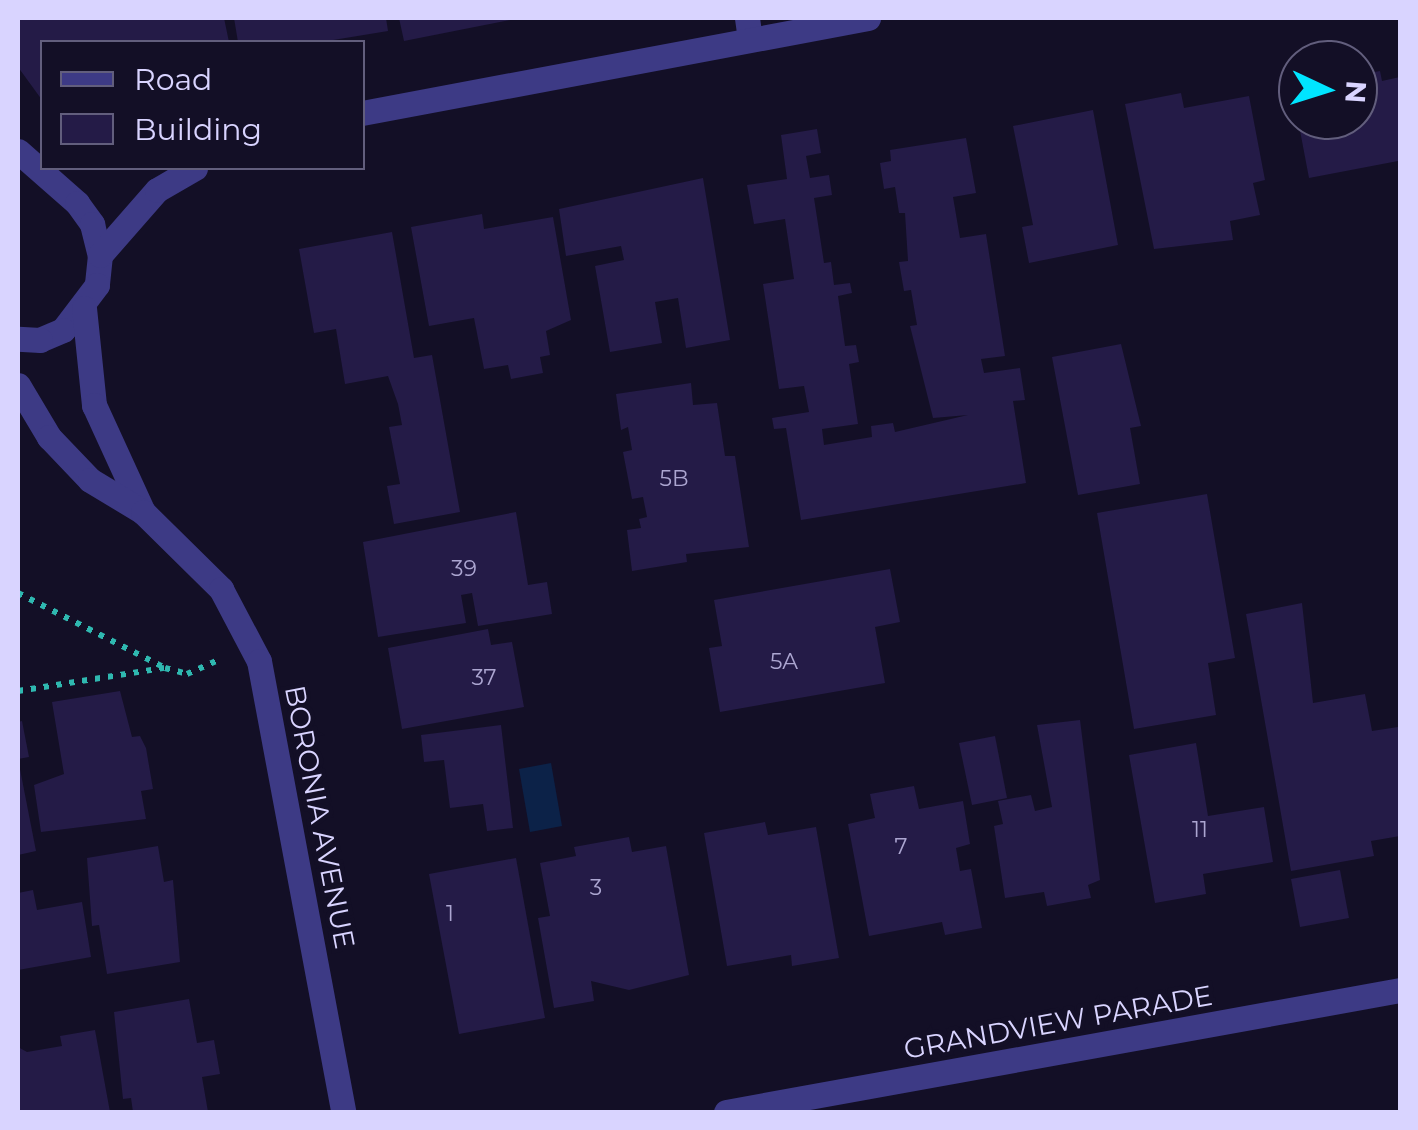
<!DOCTYPE html>
<html>
<head>
<meta charset="utf-8">
<style>
	body { margin:0 }
	#map { position:relative; width:1418px; height:1130px; overflow:hidden; background:#130f26; font-family:Montserrat,sans-serif }
	div>[style] { position:absolute }
	[style*='--x'] { left:calc(var(--x)*1px); top:calc(var(--y)*1px); width:calc(var(--w)*1px); rotate:calc(var(--a)*1deg) }
	.water>* { inset:0; background:#0c2248 }
	.building>* { inset:0; background:#241b47 }
	.path>* { height:6px; margin-top:-3px; transform-origin:0; background:repeating-linear-gradient(90deg,#2fb8b0 0 5px,transparent 0 13px) }
	.minor>* { height:25px; margin:-12.5px; padding:0 12.5px; transform-origin:12.5px; border-radius:12.5px; background:#3d3a85 }
	.tertiary>* { height:25px; margin:-12.5px; padding:0 12.5px; transform-origin:12.5px; border-radius:12.5px; background:#3d3a85 }
	span { translate:-50% -50%; white-space:nowrap; text-align:center; line-height:1.15; -webkit-text-stroke:9px #130f26; paint-order:stroke }
	.number-label { font-size:22px; color:#aca6d1 }
	.number-label span { -webkit-text-stroke-width:0 }
	.street-label { font-size:28px; color:#d9d4ff }
	.frame { position:absolute; inset:0; border:20px solid #d9d4ff; pointer-events:none }
	.legend { position:absolute; left:40px; top:40px; width:325px; height:130px; box-sizing:border-box; background:#130f26; border:2px solid #625e7d; margin:0; padding:12px 18px; list-style:none; font-size:30px; color:#d9d4ff }
	.legend li { display:flex; align-items:center; gap:20px; height:50px }
	.legend b { width:50px; border:2px solid #625e7d }
	.north { position:absolute; left:1278px; top:40px; width:100px; height:100px; box-sizing:border-box; background:#130f26; border:2px solid #625e7d; border-radius:50%; rotate:94deg; font-size:28px; font-weight:700; line-height:40px; text-align:center; color:#d9d4ff }
	.north::after { content:''; display:block; margin:auto; width:35px; height:45px; background:#00e5ff; clip-path:polygon(50% 0,100% 100%,50% 72%,0 100%) }
</style>
</head>
<body>
<div id="map">
	<div class="water">
		<div style="clip-path:polygon(551px 763px,562px 826px,530px 832px,519px 769px)"></div>
	</div>
	<div class="building">
		<div style="clip-path:polygon(18px 18px,224px 18px,229px 42px,42px 42px,42px 100px,18px 67px)"></div>
		<div style="clip-path:polygon(234px 18px,386px 18px,388px 31px,321px 42px,238px 42px)"></div>
		<div style="clip-path:polygon(399px 18px,515px 18px,515px 19px,404px 41px)"></div>
		<div style="clip-path:polygon(1380px 71px,1382px 81px,1400px 77px,1398px 161px,1309px 178px,1298px 120px,1358px 120px,1358px 75px)"></div>
		<div style="clip-path:polygon(1298px 77px,1298px 107px,1296px 107px,1291px 78px)"></div>
		<div style="clip-path:polygon(1181px 93px,1184px 108px,1249px 96px,1265px 180px,1253px 183px,1260px 215px,1230px 221px,1233px 240px,1154px 249px,1125px 104px)"></div>
		<div style="clip-path:polygon(1093px 110px,1118px 245px,1029px 263px,1022px 227px,1033px 225px,1013px 126px)"></div>
		<div style="clip-path:polygon(817px 129px,821px 153px,806px 156px,810px 178px,829px 175px,832px 195px,814px 198px,824px 263px,831px 262px,834px 285px,850px 283px,852px 293px,838px 296px,845px 346px,856px 345px,859px 362px,849px 364px,858px 424px,822px 429px,824px 445px,872px 437px,871px 426px,893px 423px,895px 432px,968px 415px,933px 418px,910px 326px,917px 325px,911px 290px,904px 291px,899px 262px,908px 261px,905px 213px,899px 213px,895px 187px,884px 189px,880px 163px,891px 161px,890px 150px,966px 138px,976px 193px,953px 197px,960px 238px,986px 234px,1005px 356px,981px 359px,984px 373px,1020px 368px,1025px 400px,1013px 401px,1026px 483px,801px 520px,786px 428px,774px 429px,772px 418px,809px 412px,804px 386px,779px 389px,763px 284px,794px 279px,785px 219px,754px 224px,747px 185px,787px 179px,781px 135px)"></div>
		<div style="clip-path:polygon(703px 178px,730px 340px,686px 348px,678px 298px,655px 302px,662px 343px,610px 352px,595px 266px,624px 260px,621px 246px,566px 256px,559px 209px)"></div>
		<div style="clip-path:polygon(482px 214px,484px 229px,553px 217px,571px 320px,546px 331px,550px 355px,540px 357px,543px 373px,511px 379px,508px 365px,484px 369px,474px 318px,429px 326px,411px 227px)"></div>
		<div style="clip-path:polygon(392px 232px,414px 358px,432px 355px,460px 512px,394px 524px,387px 486px,400px 484px,389px 427px,402px 425px,398px 404px,388px 376px,345px 384px,336px 329px,314px 333px,299px 249px)"></div>
		<div style="clip-path:polygon(1121px 344px,1141px 426px,1130px 428px,1140px 484px,1078px 495px,1052px 357px)"></div>
		<div style="clip-path:polygon(691px 383px,693px 405px,717px 403px,725px 456px,735px 456px,749px 547px,686px 554px,687px 562px,632px 571px,627px 530px,641px 528px,639px 519px,647px 517px,643px 497px,632px 499px,623px 452px,632px 450px,628px 427px,621px 430px,616px 394px)"></div>
		<div style="clip-path:polygon(1207px 494px,1235px 658px,1208px 663px,1216px 715px,1134px 729px,1097px 513px)"></div>
		<div style="clip-path:polygon(516px 512px,528px 585px,547px 582px,552px 614px,478px 626px,472px 593px,461px 595px,466px 623px,378px 637px,363px 542px)"></div>
		<div style="clip-path:polygon(890px 569px,900px 622px,875px 627px,885px 683px,720px 712px,709px 648px,722px 646px,714px 600px)"></div>
		<div style="clip-path:polygon(1302px 603px,1313px 703px,1365px 694px,1372px 731px,1398px 727px,1400px 836px,1371px 841px,1374px 856px,1291px 871px,1246px 614px)"></div>
		<div style="clip-path:polygon(488px 629px,491px 645px,512px 642px,524px 707px,402px 729px,388px 648px)"></div>
		<div style="clip-path:polygon(120px 691px,132px 737px,140px 736px,146px 748px,153px 789px,141px 791px,146px 819px,41px 832px,34px 785px,64px 774px,52px 702px)"></div>
		<div style="clip-path:polygon(1080px 720px,1100px 880px,1088px 885px,1091px 898px,1047px 906px,1044px 892px,1005px 898px,994px 826px,1003px 824px,998px 801px,1031px 795px,1035px 811px,1052px 807px,1037px 725px)"></div>
		<div style="clip-path:polygon(22px 721px,29px 757px,18px 759px,18px 722px)"></div>
		<div style="clip-path:polygon(501px 725px,513px 828px,487px 831px,483px 804px,450px 808px,444px 760px,424px 762px,421px 735px)"></div>
		<div style="clip-path:polygon(995px 736px,1007px 798px,972px 805px,959px 743px)"></div>
		<div style="clip-path:polygon(1196px 743px,1208px 816px,1264px 807px,1273px 862px,1203px 874px,1206px 894px,1155px 903px,1129px 755px)"></div>
		<div style="clip-path:polygon(18px 759px,36px 851px,18px 855px)"></div>
		<div style="clip-path:polygon(914px 786px,919px 809px,963px 801px,970px 844px,956px 848px,960px 871px,971px 869px,982px 928px,945px 935px,942px 922px,869px 936px,848px 824px,875px 818px,870px 794px)"></div>
		<div style="clip-path:polygon(765px 822px,768px 835px,816px 827px,839px 958px,792px 966px,791px 955px,727px 966px,704px 833px)"></div>
		<div style="clip-path:polygon(629px 837px,632px 852px,666px 846px,689px 975px,629px 990px,591px 981px,594px 1001px,554px 1008px,538px 918px,550px 916px,540px 863px,576px 856px,574px 847px)"></div>
		<div style="clip-path:polygon(158px 846px,164px 882px,173px 880px,180px 962px,107px 974px,99px 925px,92px 926px,87px 858px)"></div>
		<div style="clip-path:polygon(516px 858px,545px 1018px,459px 1034px,429px 874px)"></div>
		<div style="clip-path:polygon(1340px 870px,1349px 918px,1300px 927px,1291px 879px)"></div>
		<div style="clip-path:polygon(33px 890px,37px 910px,82px 902px,91px 957px,18px 970px,18px 893px)"></div>
		<div style="clip-path:polygon(189px 999px,197px 1043px,214px 1040px,220px 1074px,202px 1077px,208px 1112px,133px 1112px,131px 1098px,123px 1099px,114px 1012px)"></div>
		<div style="clip-path:polygon(95px 1030px,110px 1112px,18px 1112px,18px 1047px,27px 1052px,62px 1046px,60px 1036px)"></div>
	</div>
	<div class="path">
		<div style="--x:18;--y:593;--w:165;--a:27"></div>
		<div style="--x:165;--y:668;--w:23;--a:15"></div>
		<div style="--x:187;--y:674;--w:35;--a:-24"></div>
		<div style="--x:18;--y:691;--w:148;--a:-9"></div>
	</div>
	<div class="minor">
		<div style="--x:747;--y:18;--w:21;--a:82"></div>
		<div style="--x:726;--y:1112;--w:685;--a:-10.26"></div>
	</div>
	<div class="tertiary">
		<div style="--x:362;--y:113;--w:515;--a:-10.63"></div>
		<div style="--x:18;--y:151;--w:79;--a:41.4"></div>
		<div style="--x:77;--y:203;--w:26;--a:54"></div>
		<div style="--x:92;--y:224;--w:32;--a:76"></div>
		<div style="--x:100;--y:255;--w:30;--a:96"></div>
		<div style="--x:97;--y:285;--w:56;--a:127.1"></div>
		<div style="--x:63;--y:330;--w:25;--a:157"></div>
		<div style="--x:40;--y:340;--w:22;--a:-177"></div>
		<div style="--x:100;--y:255;--w:86;--a:-48.8"></div>
		<div style="--x:157;--y:190;--w:44;--a:-30.1"></div>
		<div style="--x:84;--y:308;--w:98;--a:84.1"></div>
		<div style="--x:94;--y:405;--w:118;--a:65.4"></div>
		<div style="--x:18;--y:385;--w:61;--a:59.2"></div>
		<div style="--x:49;--y:437;--w:59;--a:46.4"></div>
		<div style="--x:90;--y:480;--w:62;--a:31.1"></div>
		<div style="--x:143;--y:512;--w:110;--a:44.6"></div>
		<div style="--x:221;--y:589;--w:81;--a:62.2"></div>
		<div style="--x:259;--y:661;--w:459;--a:79.4"></div>
	</div>
	<div class="number-label">
		<span style="left:674px;top:479px">5B</span>
		<span style="left:464px;top:569px">39</span>
		<span style="left:784px;top:662px">5A</span>
		<span style="left:484px;top:678px">37</span>
		<span style="left:1200px;top:830px">11</span>
		<span style="left:901px;top:847px">7</span>
		<span style="left:596px;top:888px">3</span>
		<span style="left:450px;top:914px">1</span>
	</div>
	<div class="street-label">
		<span style="left:320px;top:817px;rotate:79deg">BORONIA AVENUE</span>
		<span style="left:1058px;top:1022px;rotate:-10deg">GRANDVIEW PARADE</span>
	</div>
	<div class="frame"></div>
	<ul class="legend">
	<li><b style="height:12px;background:#3d3a85"></b>Road</li>
	<li><b style="height:28px;background:#241b47"></b>Building</li>
	</ul>
	<div class="north">N</div>
</div>
</body>
</html>
